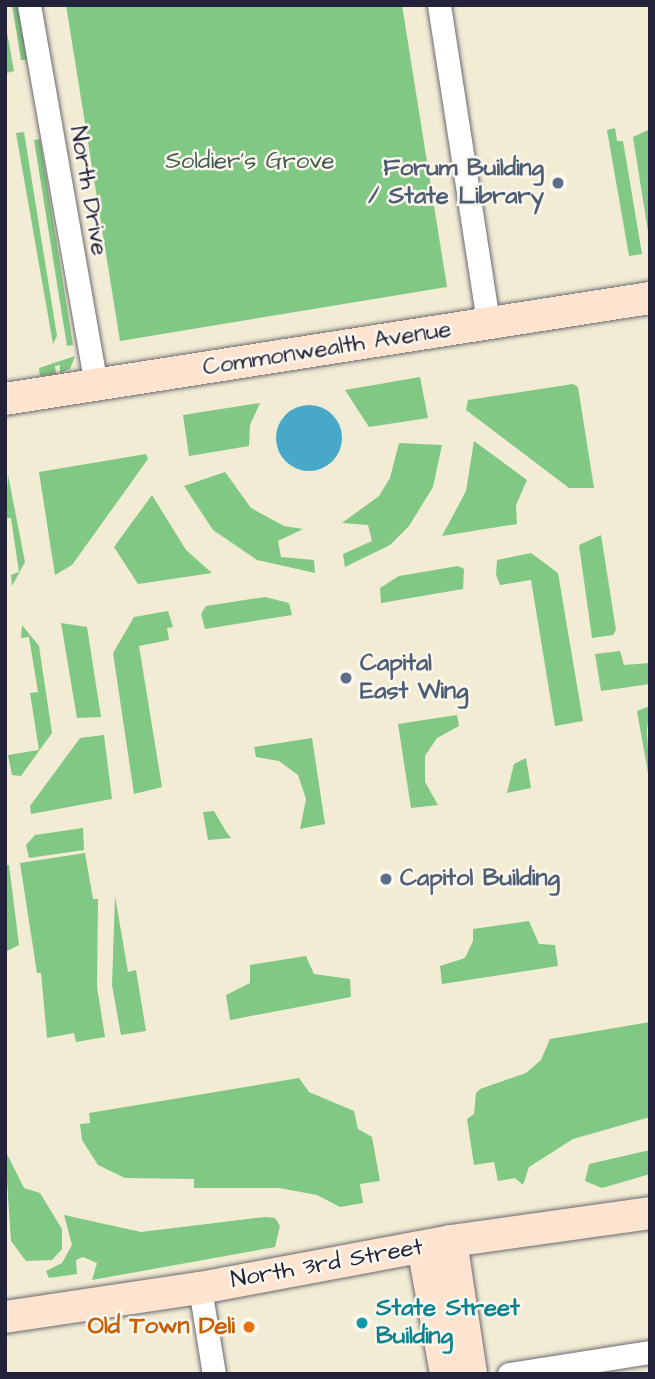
<!DOCTYPE html>
<html>
<head>
<meta charset="utf-8">
<style>
	body { margin:0 }
	#map { position:relative; width:655px; height:1379px; overflow:hidden; background:#f2ecd5; font-family:"Architects Daughter",sans-serif }
	div>[style] { position:absolute }
	[style*='--x'] { left:calc(var(--x)*1px); top:calc(var(--y)*1px); width:calc(var(--w)*1px); rotate:calc(var(--a)*1deg) }
	.green>* { inset:0; background:#80c883 }
	.water>* { inset:0; background:#48a8c7 }
	.round { border-radius:50% }
	.roads { filter:drop-shadow(0 0 2px #6b6971) drop-shadow(0 0 2px #6b6971) }
	.street>* { height:23px; margin:-11.5px; padding:0 11.5px; transform-origin:11.5px; border-radius:11.5px; background:#fff }
	.secondary>* { height:32px; margin:-16px; padding:0 16px; transform-origin:16px; border-radius:16px; background:#fde4d1 }
	.dots>* { width:19px; height:19px; translate:-50% -50%; box-sizing:border-box; border:4px solid #fbf7ec; border-radius:50% }
	span { translate:-50% -50%; white-space:nowrap; text-align:center; line-height:1.15; -webkit-text-stroke:5px #fbf7ec; paint-order:stroke }
	.park-label { font-size:24px; color:#435c54 }
	.service-label { font-size:24px; color:#4e5e75; font-weight:700 }
	.right { translate:-100% -50%; text-align:right }
	.left { translate:0 -50%; text-align:left }
	.street-label { font-size:24px; color:#22223b }
	.culture-label { font-size:24px; color:#0d838f; font-weight:700 }
	.food-label { font-size:24px; color:#c56008; font-weight:700 }
	.frame { position:absolute; inset:0; border:7px solid #22223b; pointer-events:none }
</style>
</head>
<body>
<div id="map">
	<div class="green">
		<div style="clip-path:polygon(12px 5px,18px 5px,27px 60px,21px 60px)"></div>
		<div style="clip-path:polygon(66px 5px,402px 5px,447px 287px,120px 341px)"></div>
		<div style="clip-path:polygon(5px 21px,14px 71px,7px 73px,5px 60px)"></div>
		<div style="clip-path:polygon(615px 128px,617px 141px,623px 141px,642px 254px,629px 256px,607px 130px)"></div>
		<div style="clip-path:polygon(650px 129px,650px 244px,633px 137px)"></div>
		<div style="clip-path:polygon(24px 132px,57px 336px,53px 344px,16px 133px)"></div>
		<div style="clip-path:polygon(40px 139px,73px 345px,67px 346px,34px 140px)"></div>
		<div style="clip-path:polygon(75px 356px,70px 369px,60px 373px,60px 365px,55px 366px,56px 374px,40px 376px,39px 368px)"></div>
		<div style="clip-path:polygon(420px 377px,428px 418px,369px 427px,345px 390px)"></div>
		<div style="clip-path:polygon(573px 384px,578px 387px,594px 488px,569px 488px,466px 410px,468px 400px)"></div>
		<div style="clip-path:polygon(260px 403px,250px 425px,249px 446px,189px 456px,183px 415px)"></div>
		<div style="clip-path:polygon(474px 441px,527px 480px,516px 505px,517px 524px,442px 536px,466px 491px)"></div>
		<div style="clip-path:polygon(399px 443px,442px 445px,433px 487px,409px 526px,390px 545px,345px 567px,343px 554px,372px 541px,368px 525px,342px 523px,379px 496px,390px 478px)"></div>
		<div style="clip-path:polygon(146px 454px,148px 459px,72px 565px,55px 575px,39px 472px)"></div>
		<div style="clip-path:polygon(225px 472px,251px 508px,284px 526px,303px 529px,278px 541px,281px 557px,314px 560px,315px 573px,257px 560px,213px 530px,184px 486px)"></div>
		<div style="clip-path:polygon(8px 475px,25px 562px,12px 586px,11px 575px,19px 572px,11px 518px,5px 518px)"></div>
		<div style="clip-path:polygon(152px 495px,186px 550px,212px 573px,138px 584px,114px 547px)"></div>
		<div style="clip-path:polygon(601px 535px,616px 630px,613px 635px,592px 638px,579px 545px)"></div>
		<div style="clip-path:polygon(531px 553px,558px 573px,583px 721px,555px 726px,531px 580px,500px 585px,496px 575px,497px 560px)"></div>
		<div style="clip-path:polygon(458px 566px,464px 569px,463px 589px,381px 603px,380px 588px,399px 576px)"></div>
		<div style="clip-path:polygon(265px 597px,289px 603px,292px 615px,205px 629px,201px 614px,206px 606px)"></div>
		<div style="clip-path:polygon(168px 611px,173px 627px,167px 628px,169px 640px,139px 646px,162px 787px,134px 794px,113px 653px,134px 617px)"></div>
		<div style="clip-path:polygon(61px 623px,87px 627px,101px 717px,77px 718px)"></div>
		<div style="clip-path:polygon(22px 625px,39px 646px,52px 733px,21px 776px,12px 775px,8px 755px,39px 750px,30px 693px,38px 692px,29px 637px,21px 638px)"></div>
		<div style="clip-path:polygon(620px 651px,624px 665px,650px 663px,650px 684px,601px 691px,595px 654px)"></div>
		<div style="clip-path:polygon(650px 706px,647px 731px,650px 784px,637px 711px)"></div>
		<div style="clip-path:polygon(457px 715px,459px 726px,437px 738px,425px 756px,425px 782px,438px 805px,411px 808px,398px 724px)"></div>
		<div style="clip-path:polygon(104px 735px,112px 799px,31px 814px,30px 806px,80px 738px)"></div>
		<div style="clip-path:polygon(312px 738px,325px 824px,300px 829px,306px 799px,298px 775px,279px 761px,256px 757px,254px 747px)"></div>
		<div style="clip-path:polygon(526px 758px,531px 788px,507px 793px,514px 764px)"></div>
		<div style="clip-path:polygon(214px 811px,225px 830px,231px 838px,208px 840px,203px 812px)"></div>
		<div style="clip-path:polygon(83px 828px,84px 850px,29px 858px,26px 845px,35px 835px)"></div>
		<div style="clip-path:polygon(85px 853px,93px 899px,98px 899px,97px 987px,105px 1037px,76px 1042px,74px 1033px,47px 1038px,41px 973px,37px 973px,20px 863px)"></div>
		<div style="clip-path:polygon(5px 865px,9px 865px,19px 945px,5px 952px)"></div>
		<div style="clip-path:polygon(115px 896px,128px 972px,136px 970px,146px 1031px,121px 1035px,112px 985px)"></div>
		<div style="clip-path:polygon(529px 921px,539px 944px,555px 945px,558px 966px,442px 984px,440px 966px,465px 958px,473px 941px,473px 929px)"></div>
		<div style="clip-path:polygon(306px 956px,314px 974px,350px 979px,351px 997px,230px 1020px,226px 995px,250px 983px,250px 965px)"></div>
		<div style="clip-path:polygon(650px 1022px,650px 1117px,573px 1139px,529px 1167px,523px 1185px,515px 1178px,498px 1181px,494px 1162px,474px 1165px,467px 1119px,474px 1114px,476px 1093px,480px 1089px,526px 1073px,541px 1060px,550px 1039px)"></div>
		<div style="clip-path:polygon(299px 1078px,309px 1092px,354px 1111px,358px 1129px,372px 1137px,380px 1181px,360px 1184px,363px 1203px,340px 1207px,317px 1195px,279px 1188px,194px 1188px,194px 1179px,125px 1178px,98px 1165px,82px 1140px,80px 1124px,90px 1123px,89px 1113px)"></div>
		<div style="clip-path:polygon(5px 1150px,24px 1188px,40px 1193px,62px 1229px,62px 1249px,52px 1260px,26px 1261px,11px 1241px)"></div>
		<div style="clip-path:polygon(650px 1150px,650px 1174px,602px 1188px,585px 1181px,589px 1164px)"></div>
		<div style="clip-path:polygon(64px 1215px,141px 1232px,265px 1217px,275px 1218px,280px 1226px,275px 1247px,92px 1280px,97px 1263px,83px 1257px,76px 1260px,77px 1274px,49px 1278px,46px 1271px,62px 1263px,72px 1245px)"></div>
	</div>
	<div class="water">
		<div class="round" style="left:276px;top:405px;width:66px;height:66px"></div>
	</div>
	<div class="roads">
		<div class="street">
			<div style="--x:29;--y:5;--w:386;--a:80"></div>
			<div style="--x:439;--y:5;--w:322;--a:81.2"></div>
			<div style="--x:200;--y:1288;--w:87;--a:80.8"></div>
			<div style="--x:509;--y:1374;--w:143;--a:-8.9"></div>
		</div>
		<div class="secondary">
			<div style="--x:5;--y:399;--w:653;--a:-8.9"></div>
			<div style="--x:451;--y:1241;--w:134;--a:81.4"></div>
			<div style="--x:423;--y:1247;--w:129;--a:79.7"></div>
			<div style="--x:5;--y:1317;--w:197;--a:-8.5"></div>
			<div style="--x:200;--y:1288;--w:255;--a:-10.6"></div>
			<div style="--x:451;--y:1241;--w:201;--a:-8"></div>
		</div>
	</div>
	<div class="dots">
		<div style="left:558px;top:183px;background:#5c6f8a"></div>
		<div style="left:346px;top:678px;background:#5c6f8a"></div>
		<div style="left:386px;top:879px;background:#5c6f8a"></div>
		<div style="left:362px;top:1323px;background:#0f9aa8"></div>
		<div style="left:249px;top:1327px;background:#e8710a"></div>
	</div>
	<div class="park-label">
		<span style="left:250px;top:162px">Soldier's Grove</span>
	</div>
	<div class="service-label">
		<span class="right" style="left:544px;top:183px">Forum Building<br>/ State Library</span>
		<span class="left" style="left:360px;top:678px">Capital<br>East Wing</span>
		<span class="left" style="left:400px;top:879px">Capitol Building</span>
	</div>
	<div class="street-label">
		<span style="left:88px;top:191px;rotate:80deg">North Drive</span>
		<span style="left:327px;top:349px;rotate:-9deg">Commonwealth Avenue</span>
		<span style="left:327px;top:1264px;rotate:-10deg">North 3rd Street</span>
	</div>
	<div class="culture-label">
		<span class="left" style="left:376px;top:1323px">State Street<br>Building</span>
	</div>
	<div class="food-label">
		<span class="right" style="left:235px;top:1327px">Old Town Deli</span>
	</div>
	<div class="frame"></div>
</div>
</body>
</html>
